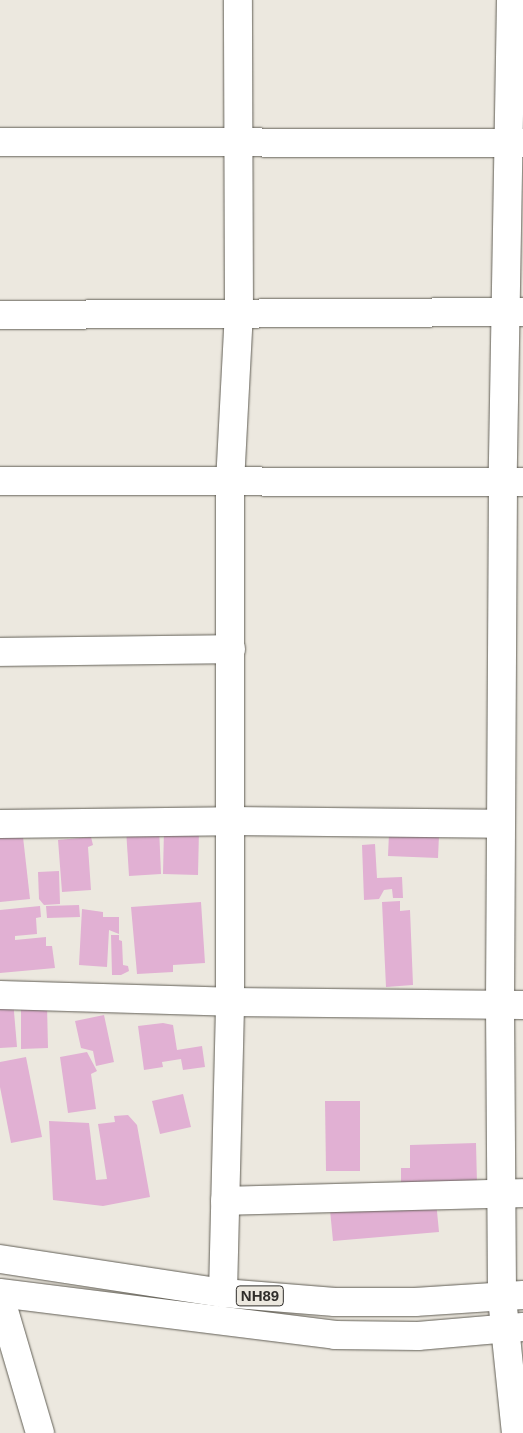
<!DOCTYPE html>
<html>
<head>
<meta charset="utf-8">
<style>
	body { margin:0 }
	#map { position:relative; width:523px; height:1433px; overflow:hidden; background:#ece8df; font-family:Arial,sans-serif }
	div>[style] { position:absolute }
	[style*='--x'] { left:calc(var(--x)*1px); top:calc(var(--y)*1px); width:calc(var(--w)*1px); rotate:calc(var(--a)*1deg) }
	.building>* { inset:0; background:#e1b0d3 }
	.roads { filter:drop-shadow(0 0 1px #625f56) drop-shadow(0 0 1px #625f56) }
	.street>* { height:28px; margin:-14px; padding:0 14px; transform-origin:14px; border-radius:14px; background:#fff }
	.secondary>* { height:28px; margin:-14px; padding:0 14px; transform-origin:14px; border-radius:14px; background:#fff }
	.primary>* { height:28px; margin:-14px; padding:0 14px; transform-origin:14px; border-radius:14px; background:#fff }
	span { translate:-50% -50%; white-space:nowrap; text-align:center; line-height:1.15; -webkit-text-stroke:4px #ece8df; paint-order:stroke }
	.shield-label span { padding:1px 4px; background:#ece8df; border:1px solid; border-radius:4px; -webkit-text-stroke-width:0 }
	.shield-label { font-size:15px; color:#2f2d2a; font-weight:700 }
</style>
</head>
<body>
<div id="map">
	<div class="building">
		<div style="clip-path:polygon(159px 827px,161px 874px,129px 876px,126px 829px)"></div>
		<div style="clip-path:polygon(22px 828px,30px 899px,0 902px,0 830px)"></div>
		<div style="clip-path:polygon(164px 829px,199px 830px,198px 875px,163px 874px)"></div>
		<div style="clip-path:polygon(389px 833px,439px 835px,438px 858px,388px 856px)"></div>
		<div style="clip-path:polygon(91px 837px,93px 845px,88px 847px,91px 890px,62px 892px,58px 840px)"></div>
		<div style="clip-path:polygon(375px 844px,377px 878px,402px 877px,403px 898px,393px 898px,392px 889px,384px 890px,379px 899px,364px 900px,362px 845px)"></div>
		<div style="clip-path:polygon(59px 871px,60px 904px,44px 905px,39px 899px,38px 872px)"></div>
		<div style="clip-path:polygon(400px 901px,400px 911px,410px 910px,413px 985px,386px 987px,382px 902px)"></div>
		<div style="clip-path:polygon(201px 902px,205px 963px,173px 965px,173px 972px,137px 974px,131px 907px)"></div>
		<div style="clip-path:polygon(79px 905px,80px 917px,47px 918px,46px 906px)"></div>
		<div style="clip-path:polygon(40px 906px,41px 917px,36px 918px,37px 934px,15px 936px,15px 940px,46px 937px,46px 946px,52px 946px,55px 968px,0 973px,0 910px)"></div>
		<div style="clip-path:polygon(82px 909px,103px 912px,103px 917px,119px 917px,119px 934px,109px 930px,107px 967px,79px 965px)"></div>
		<div style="clip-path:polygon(111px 935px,119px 935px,119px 940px,122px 941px,123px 965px,128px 966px,129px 971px,121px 975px,112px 975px)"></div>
		<div style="clip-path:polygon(13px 1000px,17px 1047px,0 1048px,0 1001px)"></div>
		<div style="clip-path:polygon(21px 1005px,47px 1005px,48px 1048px,21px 1049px)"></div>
		<div style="clip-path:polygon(104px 1015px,114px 1062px,96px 1066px,93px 1051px,81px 1048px,75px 1021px)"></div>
		<div style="clip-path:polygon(163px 1023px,173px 1025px,177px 1050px,202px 1046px,205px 1067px,183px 1070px,181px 1059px,162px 1062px,163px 1067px,144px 1070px,138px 1026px)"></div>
		<div style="clip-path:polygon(87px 1052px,97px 1071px,91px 1074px,96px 1109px,68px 1113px,60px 1057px)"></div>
		<div style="clip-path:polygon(26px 1057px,42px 1137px,11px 1143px,0 1087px,0 1062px)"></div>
		<div style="clip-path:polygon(183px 1094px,191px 1127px,160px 1134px,152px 1101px)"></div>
		<div style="clip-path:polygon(325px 1101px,360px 1101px,360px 1171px,326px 1171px)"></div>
		<div style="clip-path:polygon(128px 1115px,137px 1125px,150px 1197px,103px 1206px,53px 1200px,49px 1121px,89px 1123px,96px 1180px,107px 1179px,98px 1124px,115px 1122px,114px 1116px)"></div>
		<div style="clip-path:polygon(476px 1143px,477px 1184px,401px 1185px,401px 1168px,410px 1168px,410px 1145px)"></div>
		<div style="clip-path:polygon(436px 1201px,439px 1232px,333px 1241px,330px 1210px)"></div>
	</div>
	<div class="roads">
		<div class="street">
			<div style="--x:0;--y:142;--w:523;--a:0.11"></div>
			<div style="--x:0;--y:315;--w:523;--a:-0.33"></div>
			<div style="--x:0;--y:481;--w:523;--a:0.11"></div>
			<div style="--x:0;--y:652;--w:231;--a:-0.7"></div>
			<div style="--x:0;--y:824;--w:230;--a:-0.7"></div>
			<div style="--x:230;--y:821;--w:271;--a:0.6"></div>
			<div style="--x:0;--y:995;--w:230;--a:1.7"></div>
			<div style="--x:230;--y:1002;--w:293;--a:0.6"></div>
			<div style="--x:225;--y:1201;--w:298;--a:-1.5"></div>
			<div style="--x:223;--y:1293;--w:291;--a:-88.6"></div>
			<div style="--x:230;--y:1002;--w:519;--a:-90"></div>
			<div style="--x:230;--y:483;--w:170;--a:-87"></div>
			<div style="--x:239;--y:313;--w:313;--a:-90.2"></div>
			<div style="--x:0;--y:1297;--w:142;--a:73.6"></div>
		</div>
		<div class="secondary">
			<div style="--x:511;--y:0;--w:482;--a:91"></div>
			<div style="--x:503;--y:482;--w:523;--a:90.33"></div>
			<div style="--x:500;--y:1005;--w:293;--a:89.6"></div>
			<div style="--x:502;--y:1298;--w:136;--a:84.1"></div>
		</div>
		<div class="primary">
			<div style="--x:0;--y:1259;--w:226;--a:8.7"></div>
			<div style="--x:223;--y:1293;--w:112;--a:4.6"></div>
			<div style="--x:335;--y:1302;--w:80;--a:0"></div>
			<div style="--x:415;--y:1302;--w:108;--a:-3.7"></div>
			<div style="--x:0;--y:1293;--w:338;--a:7.1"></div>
			<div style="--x:335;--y:1335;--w:83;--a:0.7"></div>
			<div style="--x:418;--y:1336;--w:105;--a:-4.9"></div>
		</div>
	</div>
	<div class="shield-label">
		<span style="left:260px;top:1296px">NH89</span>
	</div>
</div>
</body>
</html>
